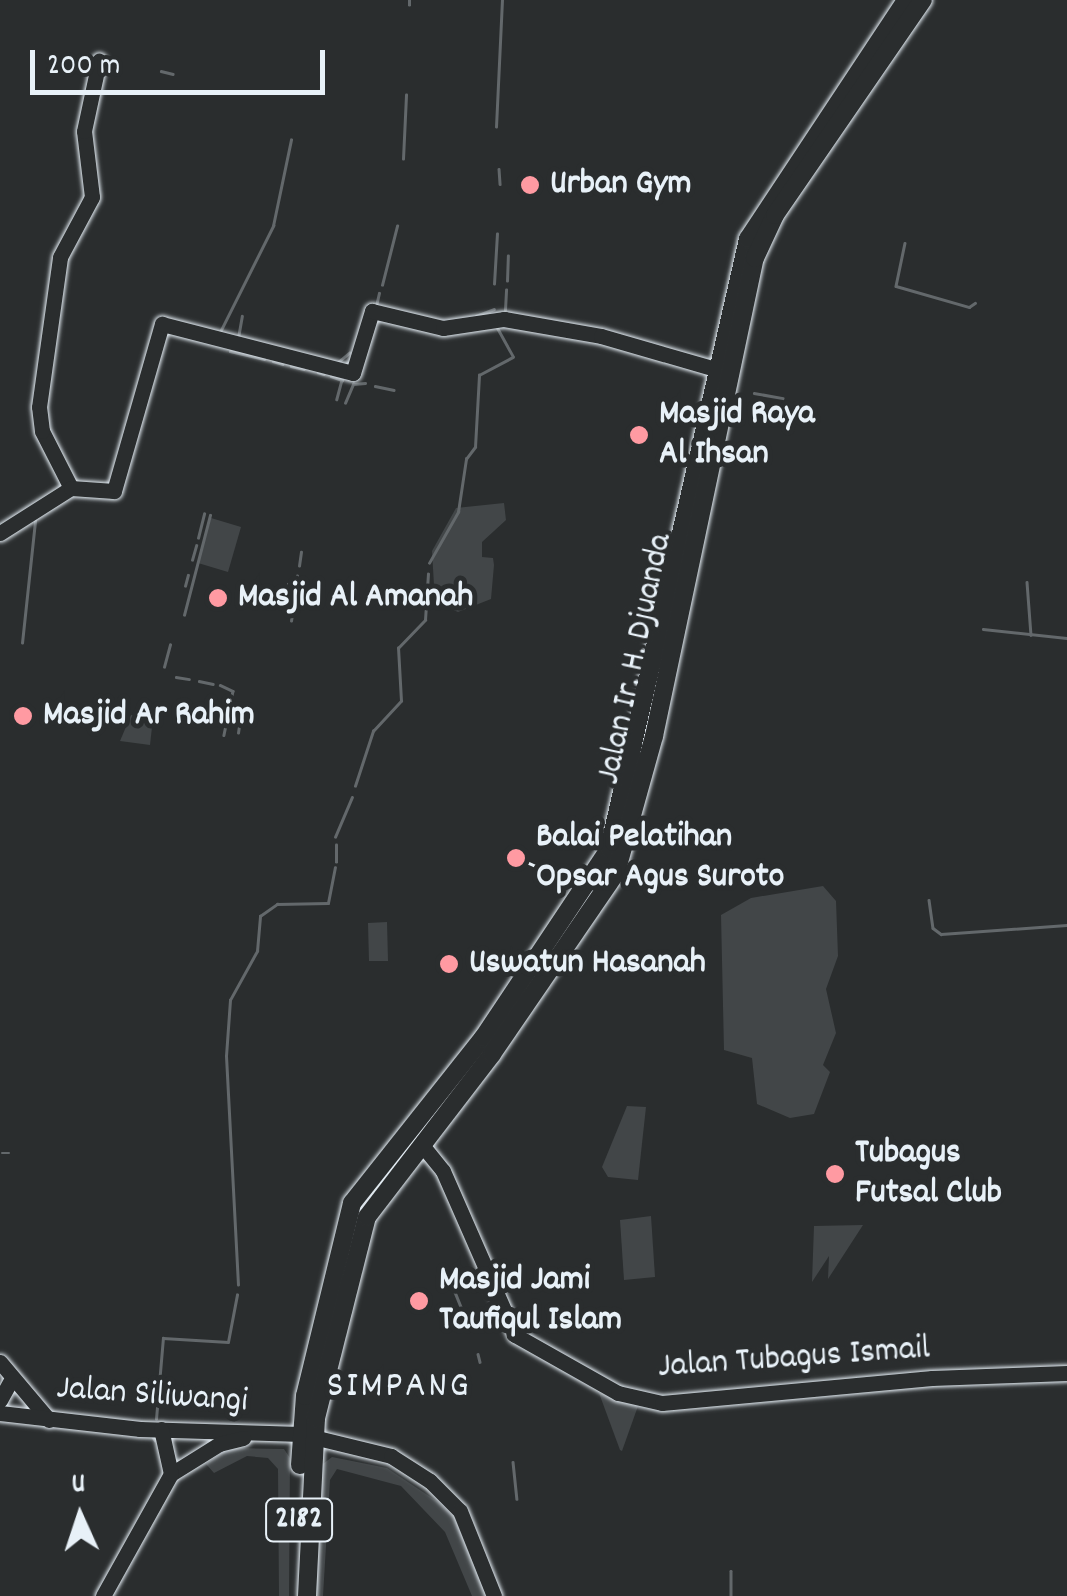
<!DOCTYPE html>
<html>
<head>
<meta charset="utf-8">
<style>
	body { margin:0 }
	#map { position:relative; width:1067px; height:1596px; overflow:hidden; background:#2a2d2e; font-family:Dekko,sans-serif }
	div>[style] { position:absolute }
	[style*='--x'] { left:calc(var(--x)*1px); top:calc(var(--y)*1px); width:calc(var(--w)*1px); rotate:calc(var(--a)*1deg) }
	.green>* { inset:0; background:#424648 }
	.stream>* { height:2.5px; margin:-1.25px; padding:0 1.25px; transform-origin:1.25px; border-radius:1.25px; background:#63686b }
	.roads { filter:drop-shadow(0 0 2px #e8f1f8) drop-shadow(0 0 2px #e8f1f8) }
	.secondary>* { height:15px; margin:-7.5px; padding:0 7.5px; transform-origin:7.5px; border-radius:7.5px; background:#2a2d2e }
	.primary>* { height:18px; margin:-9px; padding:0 9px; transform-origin:9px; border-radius:9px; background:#2a2d2e }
	.rail>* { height:2.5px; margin-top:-1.25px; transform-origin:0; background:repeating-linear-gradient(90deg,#e8f1f8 0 15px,transparent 0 23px) }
	.dots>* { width:28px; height:28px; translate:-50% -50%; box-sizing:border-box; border:5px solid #2a2d2e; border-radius:50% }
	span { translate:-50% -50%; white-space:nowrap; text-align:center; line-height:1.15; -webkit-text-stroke:10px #2a2d2e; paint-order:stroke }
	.shield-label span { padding:2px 8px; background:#2a2d2e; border:2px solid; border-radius:8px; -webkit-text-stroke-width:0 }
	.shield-label { font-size:32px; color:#e8f1f8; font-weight:700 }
	.poi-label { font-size:35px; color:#e8f1f8; font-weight:700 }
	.left { translate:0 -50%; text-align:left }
	.street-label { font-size:35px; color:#e8f1f8 }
	.neighbourhood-label { font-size:38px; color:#e8f1f8; letter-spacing:2.5px }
	.north { position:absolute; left:30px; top:1466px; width:100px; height:100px; -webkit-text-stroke:8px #2a2d2e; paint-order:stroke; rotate:357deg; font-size:28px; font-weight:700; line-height:40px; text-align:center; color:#e8f1f8 }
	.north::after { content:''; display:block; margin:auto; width:35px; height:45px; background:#e8f1f8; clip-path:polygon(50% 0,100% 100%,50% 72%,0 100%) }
	.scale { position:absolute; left:30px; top:50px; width:295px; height:45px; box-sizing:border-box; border:5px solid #e8f1f8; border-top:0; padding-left:12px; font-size:30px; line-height:35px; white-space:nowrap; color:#e8f1f8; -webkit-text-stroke:8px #2a2d2e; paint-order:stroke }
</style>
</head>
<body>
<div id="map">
	<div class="green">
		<div style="clip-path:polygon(504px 503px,506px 520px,482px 542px,482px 557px,493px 558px,494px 565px,491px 599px,458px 612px,435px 602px,432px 551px,456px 508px)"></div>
		<div style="clip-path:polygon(211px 518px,241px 527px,228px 572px,198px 563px)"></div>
		<div style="clip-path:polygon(131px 715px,153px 718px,150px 745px,120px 741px)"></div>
		<div style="clip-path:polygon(823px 886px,836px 901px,838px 956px,826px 989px,836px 1033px,823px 1065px,830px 1072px,814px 1114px,790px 1118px,757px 1104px,752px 1058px,724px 1050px,721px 915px,751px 898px)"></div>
		<div style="clip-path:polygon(387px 922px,388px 961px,369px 961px,368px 923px)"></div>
		<div style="clip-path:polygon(627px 1106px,646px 1107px,638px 1180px,608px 1177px,602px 1167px)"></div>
		<div style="clip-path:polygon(651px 1216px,655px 1277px,624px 1280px,620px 1220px)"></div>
		<div style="clip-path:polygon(863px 1225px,828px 1279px,829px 1256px,812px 1282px,814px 1226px)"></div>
		<div style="clip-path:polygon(599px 1393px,638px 1406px,622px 1451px,620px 1450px)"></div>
		<div style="clip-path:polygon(229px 1448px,284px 1449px,290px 1458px,289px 1596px,279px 1596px,278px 1469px,268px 1458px,247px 1456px,214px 1473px,206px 1464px)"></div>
		<div style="clip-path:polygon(332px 1457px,387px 1468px,438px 1502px,455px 1518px,490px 1596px,472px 1596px,445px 1532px,401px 1486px,337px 1469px,330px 1480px,323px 1596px,310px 1596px,319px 1467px)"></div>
	</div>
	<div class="stream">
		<div style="--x:409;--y:5;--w:5;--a:-90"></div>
		<div style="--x:161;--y:71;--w:12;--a:14"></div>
		<div style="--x:496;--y:127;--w:127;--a:-87.3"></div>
		<div style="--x:403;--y:159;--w:64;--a:-87.3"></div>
		<div style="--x:499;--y:169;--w:15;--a:86"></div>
		<div style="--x:905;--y:243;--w:44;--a:101.8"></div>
		<div style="--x:896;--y:286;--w:76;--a:16"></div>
		<div style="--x:969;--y:307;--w:7;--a:-34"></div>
		<div style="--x:507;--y:281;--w:25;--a:-88"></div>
		<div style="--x:494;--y:284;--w:50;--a:-86.6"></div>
		<div style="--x:382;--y:285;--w:61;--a:-75.7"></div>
		<div style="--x:376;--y:306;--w:13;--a:-77"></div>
		<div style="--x:505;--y:310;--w:20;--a:-87"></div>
		<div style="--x:476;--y:316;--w:19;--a:-21"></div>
		<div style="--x:220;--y:332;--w:119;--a:-63.4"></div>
		<div style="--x:273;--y:226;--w:88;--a:-78.2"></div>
		<div style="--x:238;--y:338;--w:22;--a:-80"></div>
		<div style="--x:230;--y:351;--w:35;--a:13"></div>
		<div style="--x:273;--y:361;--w:10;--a:17"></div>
		<div style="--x:337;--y:363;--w:16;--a:-40"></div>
		<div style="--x:291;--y:366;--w:13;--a:13"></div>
		<div style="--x:318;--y:372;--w:6;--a:18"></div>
		<div style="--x:331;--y:376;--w:12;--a:20"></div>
		<div style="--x:342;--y:380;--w:20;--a:105"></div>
		<div style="--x:375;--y:386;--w:19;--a:12"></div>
		<div style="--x:754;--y:393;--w:29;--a:10"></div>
		<div style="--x:345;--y:403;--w:21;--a:-67"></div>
		<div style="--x:353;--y:384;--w:12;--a:-5"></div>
		<div style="--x:198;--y:538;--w:25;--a:-76"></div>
		<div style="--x:192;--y:560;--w:15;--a:-74"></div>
		<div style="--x:429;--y:563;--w:59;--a:-60.4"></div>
		<div style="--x:458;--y:512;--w:54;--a:-81.4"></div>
		<div style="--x:466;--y:459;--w:15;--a:-53"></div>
		<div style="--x:475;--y:447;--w:72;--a:-86.8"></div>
		<div style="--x:479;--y:375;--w:38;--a:-28"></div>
		<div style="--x:513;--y:357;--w:35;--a:-119"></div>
		<div style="--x:299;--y:566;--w:14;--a:-82"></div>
		<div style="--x:1027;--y:582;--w:53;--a:85.7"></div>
		<div style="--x:185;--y:586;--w:11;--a:-75"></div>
		<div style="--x:296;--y:587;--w:11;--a:-85"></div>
		<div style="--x:284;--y:609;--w:25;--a:-81"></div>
		<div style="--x:184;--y:615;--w:103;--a:-75.4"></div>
		<div style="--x:291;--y:621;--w:14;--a:-82"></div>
		<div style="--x:983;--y:629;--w:84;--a:6.1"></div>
		<div style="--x:22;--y:643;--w:123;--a:-83.9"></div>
		<div style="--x:164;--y:667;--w:23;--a:-75"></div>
		<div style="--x:176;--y:677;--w:13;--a:9"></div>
		<div style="--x:199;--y:681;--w:14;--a:12"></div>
		<div style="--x:220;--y:685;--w:14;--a:25"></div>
		<div style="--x:233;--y:691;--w:45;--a:101.6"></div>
		<div style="--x:238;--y:733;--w:7;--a:-82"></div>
		<div style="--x:355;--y:786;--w:58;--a:-71.9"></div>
		<div style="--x:373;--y:731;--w:41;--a:-47"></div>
		<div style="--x:401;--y:701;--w:53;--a:-93.2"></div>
		<div style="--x:398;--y:648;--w:39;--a:-46"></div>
		<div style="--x:425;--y:620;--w:46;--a:-86.3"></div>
		<div style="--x:335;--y:837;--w:43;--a:-67"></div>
		<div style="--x:336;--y:862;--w:17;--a:-90"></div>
		<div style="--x:929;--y:900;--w:28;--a:82"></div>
		<div style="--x:933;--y:928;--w:10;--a:37"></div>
		<div style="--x:941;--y:934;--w:126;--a:-4.1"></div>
		<div style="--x:2;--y:1153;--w:7;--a:0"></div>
		<div style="--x:238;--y:1285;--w:229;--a:-93"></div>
		<div style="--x:226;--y:1056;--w:56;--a:-85.9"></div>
		<div style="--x:230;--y:1000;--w:56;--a:-61.1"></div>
		<div style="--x:257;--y:951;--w:35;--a:-85"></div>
		<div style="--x:260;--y:916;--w:21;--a:-35"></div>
		<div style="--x:277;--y:904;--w:51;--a:-1.1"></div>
		<div style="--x:328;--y:903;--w:36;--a:-79"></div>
		<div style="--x:455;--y:1292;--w:40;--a:68"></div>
		<div style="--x:478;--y:1354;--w:8;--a:76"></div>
		<div style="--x:156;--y:1419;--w:81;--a:-85.1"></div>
		<div style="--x:163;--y:1338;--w:65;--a:3.5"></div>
		<div style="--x:228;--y:1342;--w:48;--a:-79.2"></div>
		<div style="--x:153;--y:1437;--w:4;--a:56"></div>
		<div style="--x:513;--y:1462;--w:37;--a:84"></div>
		<div style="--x:731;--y:1571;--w:25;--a:90"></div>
	</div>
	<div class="roads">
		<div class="secondary">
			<div style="--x:71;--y:488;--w:64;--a:-117"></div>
			<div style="--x:42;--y:431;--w:24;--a:-97"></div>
			<div style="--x:39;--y:407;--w:151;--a:-82"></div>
			<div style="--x:60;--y:257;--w:68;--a:-61.9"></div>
			<div style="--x:92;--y:197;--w:66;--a:-96.9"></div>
			<div style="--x:84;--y:131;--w:72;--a:-77.9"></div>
			<div style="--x:0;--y:533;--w:84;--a:-32.4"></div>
			<div style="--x:71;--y:488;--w:43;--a:4"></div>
			<div style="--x:114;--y:491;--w:174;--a:-74"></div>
			<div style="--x:162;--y:324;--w:197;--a:14.4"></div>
			<div style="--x:353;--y:373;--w:65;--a:-73"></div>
			<div style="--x:372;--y:311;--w:73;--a:13.5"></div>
			<div style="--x:443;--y:328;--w:62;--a:-8.4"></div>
			<div style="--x:504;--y:319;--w:98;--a:9.9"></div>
			<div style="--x:601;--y:336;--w:119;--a:16.1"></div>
			<div style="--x:422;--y:1145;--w:33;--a:51"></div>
			<div style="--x:443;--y:1171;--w:179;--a:66.3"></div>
			<div style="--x:515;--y:1335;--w:118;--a:29.4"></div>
			<div style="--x:618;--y:1393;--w:45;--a:12.8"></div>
			<div style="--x:662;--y:1403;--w:271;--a:-5.3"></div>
			<div style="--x:932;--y:1378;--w:135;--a:-2.1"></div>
			<div style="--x:0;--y:1362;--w:76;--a:49.8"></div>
			<div style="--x:0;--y:1400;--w:25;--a:-61"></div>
			<div style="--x:0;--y:1413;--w:141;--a:6.5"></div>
			<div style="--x:140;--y:1429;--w:161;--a:1.8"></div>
			<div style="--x:301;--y:1434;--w:93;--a:13.7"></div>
			<div style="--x:391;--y:1456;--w:46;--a:32.7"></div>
			<div style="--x:430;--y:1481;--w:42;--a:45"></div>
			<div style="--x:460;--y:1511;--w:92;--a:68.2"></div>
			<div style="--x:171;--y:1474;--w:57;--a:-32"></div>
			<div style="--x:219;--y:1444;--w:25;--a:-14"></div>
			<div style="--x:103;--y:1596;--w:140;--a:-60.9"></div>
			<div style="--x:171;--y:1474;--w:46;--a:-102.5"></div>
		</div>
		<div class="primary">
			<div style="--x:300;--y:1465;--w:69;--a:-85.9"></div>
			<div style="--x:305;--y:1396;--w:199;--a:-76.3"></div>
			<div style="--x:352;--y:1203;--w:211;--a:-51.6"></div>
			<div style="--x:483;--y:1038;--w:227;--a:-56.3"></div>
			<div style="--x:609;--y:849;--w:626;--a:-77.16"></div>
			<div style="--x:748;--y:239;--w:287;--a:-56.5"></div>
			<div style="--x:307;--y:1596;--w:178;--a:-87.1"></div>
			<div style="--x:316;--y:1418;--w:207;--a:-75.8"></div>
			<div style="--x:367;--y:1217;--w:205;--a:-52.5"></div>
			<div style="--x:492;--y:1054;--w:219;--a:-55.6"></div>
			<div style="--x:616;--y:873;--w:142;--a:-74.5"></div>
			<div style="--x:654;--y:736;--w:489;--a:-78.1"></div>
			<div style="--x:755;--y:258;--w:47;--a:-65.1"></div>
			<div style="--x:775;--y:215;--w:261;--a:-55.5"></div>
		</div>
	</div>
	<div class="rail">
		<div style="--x:506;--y:853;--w:58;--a:23.5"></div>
	</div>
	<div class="dots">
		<div style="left:530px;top:185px;background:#ff9aa2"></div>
		<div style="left:639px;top:435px;background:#ff9aa2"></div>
		<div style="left:218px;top:598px;background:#ff9aa2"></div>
		<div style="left:23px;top:716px;background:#ff9aa2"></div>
		<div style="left:516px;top:858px;background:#ff9aa2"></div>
		<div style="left:449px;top:964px;background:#ff9aa2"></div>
		<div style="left:835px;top:1174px;background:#ff9aa2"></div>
		<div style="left:419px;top:1301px;background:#ff9aa2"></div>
	</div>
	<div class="shield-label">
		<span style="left:299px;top:1520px">2182</span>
	</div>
	<div class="poi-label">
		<span class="left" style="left:550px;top:185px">Urban Gym</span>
		<span class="left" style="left:659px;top:435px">Masjid Raya<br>Al Ihsan</span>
		<span class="left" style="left:238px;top:598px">Masjid Al Amanah</span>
		<span class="left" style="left:43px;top:716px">Masjid Ar Rahim</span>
		<span class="left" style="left:536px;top:858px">Balai Pelatihan<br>Opsar Agus Suroto</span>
		<span class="left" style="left:469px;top:964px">Uswatun Hasanah</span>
		<span class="left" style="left:855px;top:1174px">Tubagus<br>Futsal Club</span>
		<span class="left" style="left:439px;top:1301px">Masjid Jami<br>Taufiqul Islam</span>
	</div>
	<div class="street-label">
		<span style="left:636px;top:659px;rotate:-78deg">Jalan Ir. H. Djuanda</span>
		<span style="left:794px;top:1359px;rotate:-4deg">Jalan Tubagus Ismail</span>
		<span style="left:152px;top:1396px;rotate:4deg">Jalan Siliwangi</span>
	</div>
	<div class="neighbourhood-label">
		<span style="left:399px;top:1388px">SIMPANG</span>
	</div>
	<div class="north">U</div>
	<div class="scale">200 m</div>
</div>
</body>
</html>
